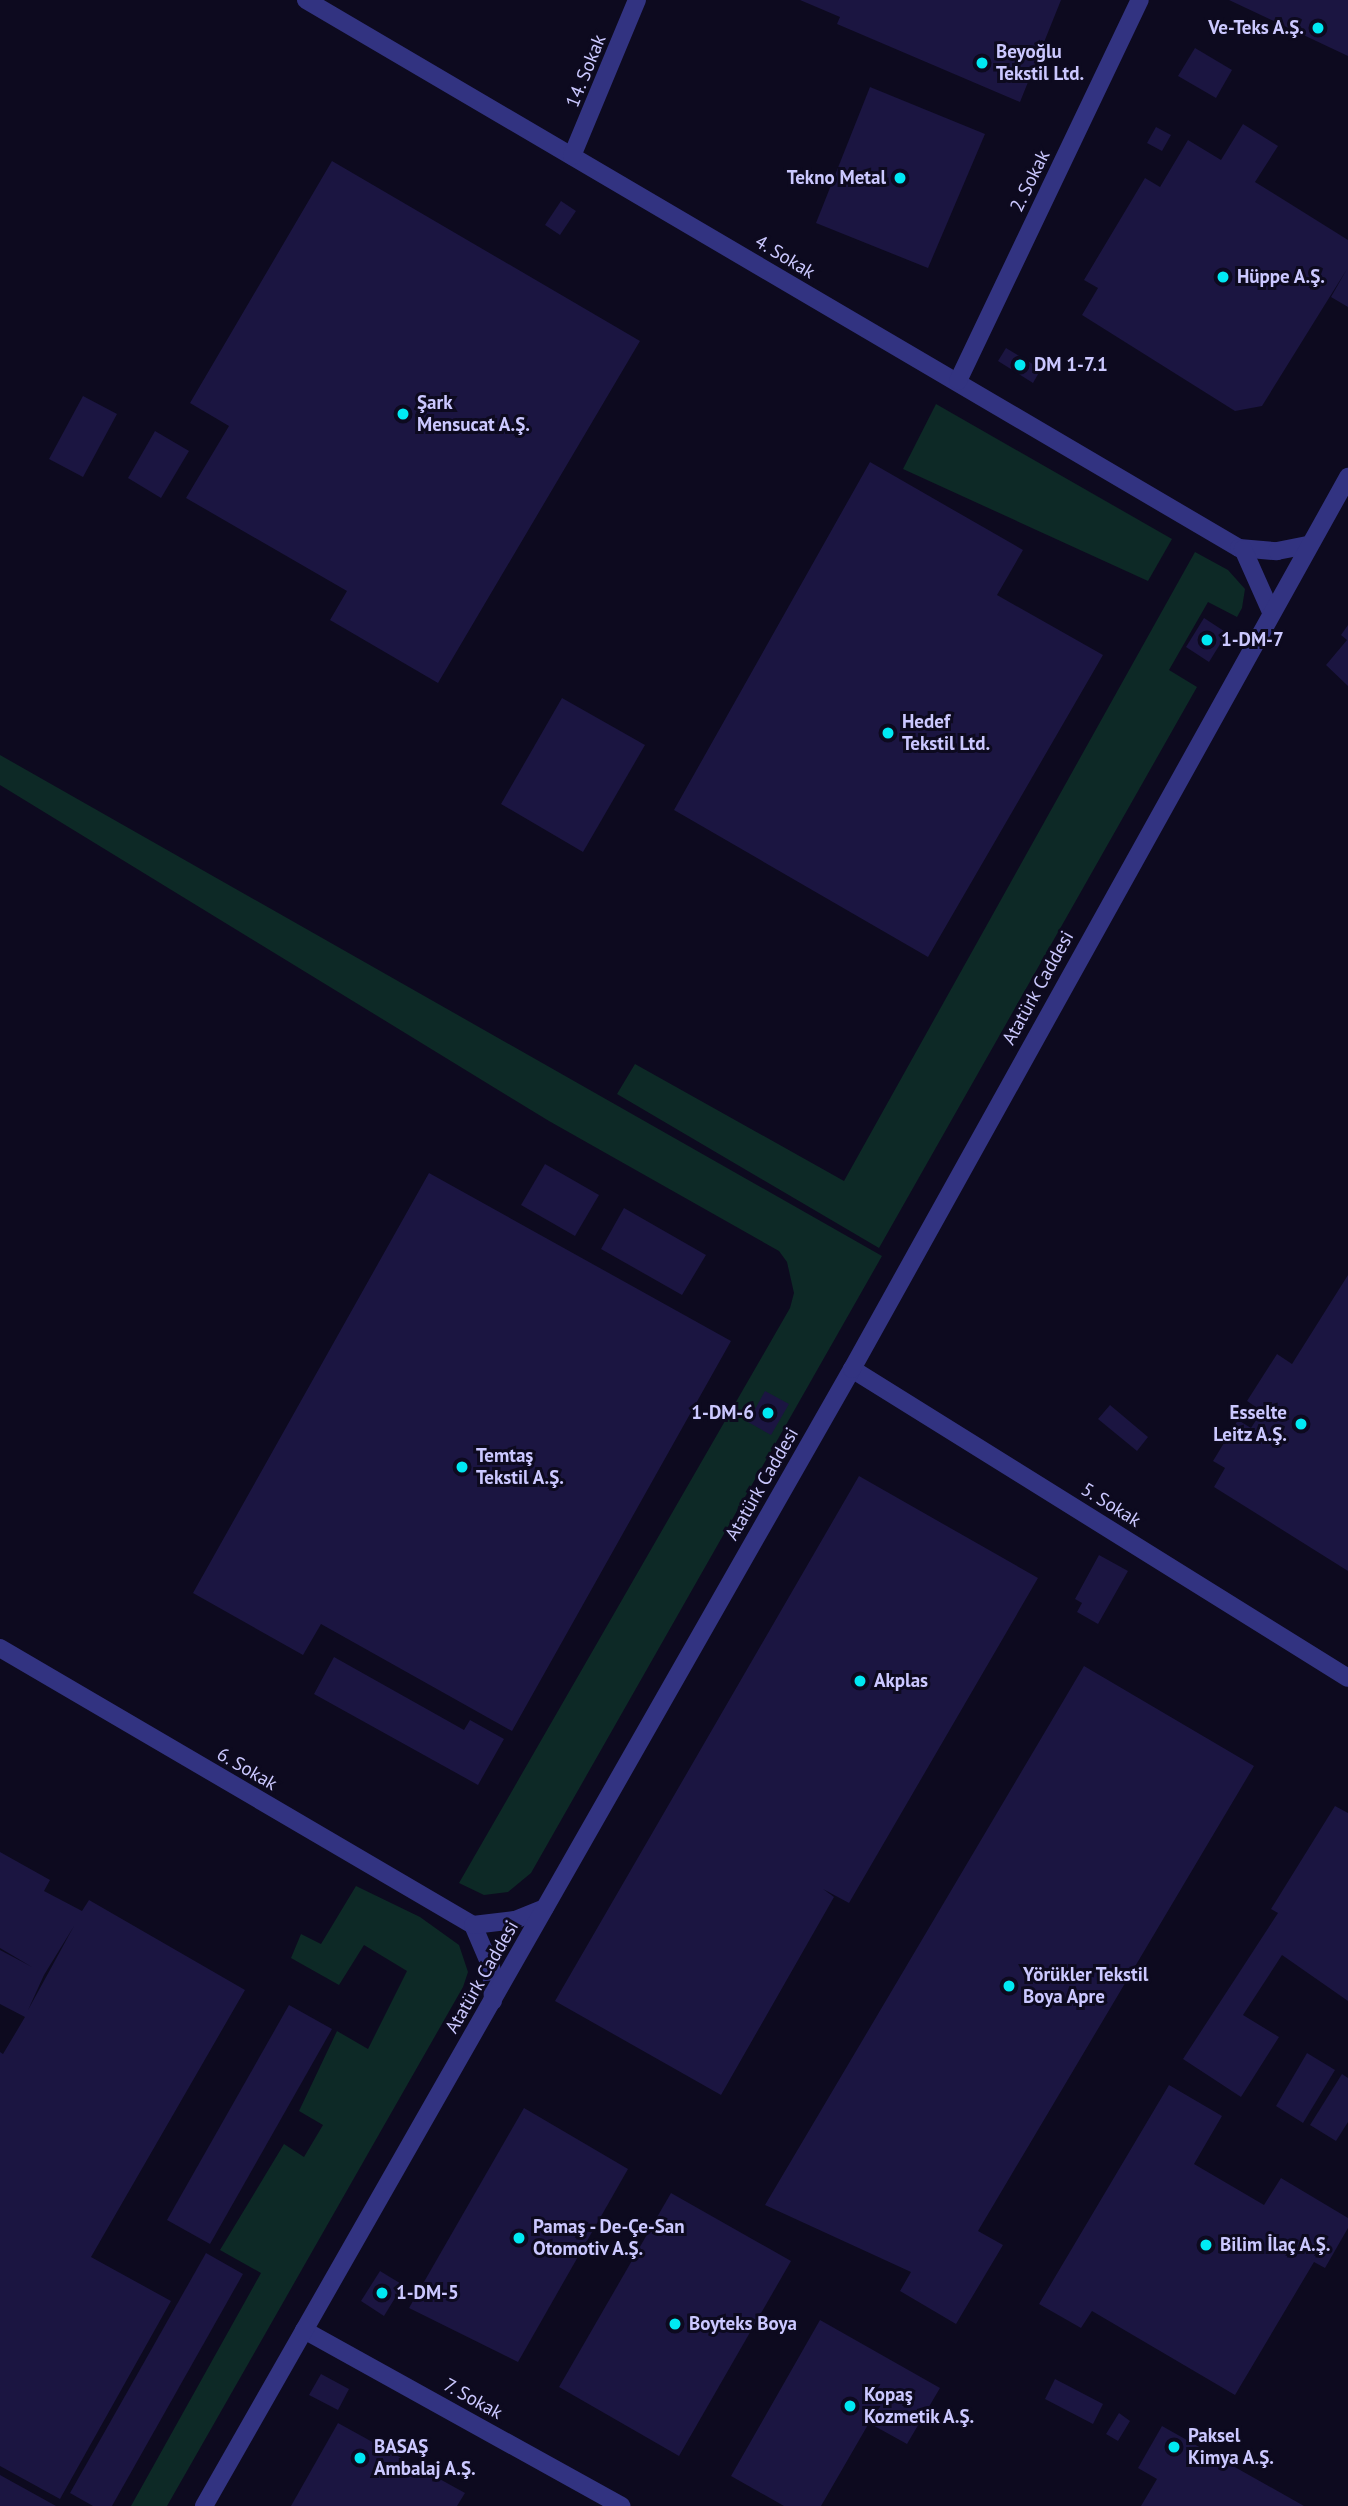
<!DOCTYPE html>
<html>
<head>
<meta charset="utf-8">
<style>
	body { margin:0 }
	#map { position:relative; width:1348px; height:2506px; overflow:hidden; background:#0d0a1f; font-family:"PT Sans",sans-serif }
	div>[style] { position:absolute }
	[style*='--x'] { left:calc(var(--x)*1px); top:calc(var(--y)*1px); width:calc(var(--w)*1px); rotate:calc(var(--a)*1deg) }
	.green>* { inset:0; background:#0d2926 }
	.building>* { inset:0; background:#1b1541 }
	.minor>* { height:18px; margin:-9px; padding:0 9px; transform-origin:9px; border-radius:9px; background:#323381 }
	.tertiary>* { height:18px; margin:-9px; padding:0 9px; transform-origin:9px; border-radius:9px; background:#323381 }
	.dots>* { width:19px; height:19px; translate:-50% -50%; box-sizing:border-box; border:4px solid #0d0a1f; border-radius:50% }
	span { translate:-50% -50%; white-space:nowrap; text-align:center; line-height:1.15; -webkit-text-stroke:6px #0d0a1f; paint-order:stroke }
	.poi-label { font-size:19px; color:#cbc8ff; font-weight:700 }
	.right { translate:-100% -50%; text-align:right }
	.left { translate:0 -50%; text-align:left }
	.street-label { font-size:19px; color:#cbc8ff }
</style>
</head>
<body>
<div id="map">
	<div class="green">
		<div style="clip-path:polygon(936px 404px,1172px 539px,1148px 581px,903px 469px)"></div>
		<div style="clip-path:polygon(1195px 552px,1228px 570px,1245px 589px,1242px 608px,1237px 617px,1208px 602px,1169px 670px,1197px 687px,879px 1248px,617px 1094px,635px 1064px,844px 1181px)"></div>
		<div style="clip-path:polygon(0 755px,882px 1256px,531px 1873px,508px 1892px,484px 1895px,459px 1883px,790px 1308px,794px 1293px,787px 1262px,779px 1251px,549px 1121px,0 785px)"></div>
		<div style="clip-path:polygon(356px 1886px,420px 1917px,459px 1945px,468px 1972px,463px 1987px,167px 2506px,131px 2506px,261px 2273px,220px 2250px,284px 2144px,304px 2157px,323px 2125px,299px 2111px,337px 2031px,368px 2049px,407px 1971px,364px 1945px,339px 1985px,291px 1958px,301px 1934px,321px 1944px)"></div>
	</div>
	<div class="building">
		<div style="clip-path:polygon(800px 0,1061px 0,1020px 102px,837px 24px,840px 17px)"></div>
		<div style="clip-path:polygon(1229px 0,1348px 0,1348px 56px)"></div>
		<div style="clip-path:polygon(1195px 48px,1232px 70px,1216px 98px,1178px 76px)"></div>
		<div style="clip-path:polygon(870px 87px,985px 134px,928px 268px,816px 223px)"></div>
		<div style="clip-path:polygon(1243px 124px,1278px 146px,1255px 182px,1348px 240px,1348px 307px,1331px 297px,1347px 269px,1262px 406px,1235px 411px,1082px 315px,1098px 288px,1084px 280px,1145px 178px,1160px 187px,1188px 140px,1221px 160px)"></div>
		<div style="clip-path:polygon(1156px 127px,1171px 135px,1162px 151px,1147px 143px)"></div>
		<div style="clip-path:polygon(332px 161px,640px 341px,438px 683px,330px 620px,347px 591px,186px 498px,229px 426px,190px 403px)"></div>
		<div style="clip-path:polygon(561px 201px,576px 211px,560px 235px,545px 225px)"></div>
		<div style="clip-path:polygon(1006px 348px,1041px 369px,1033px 383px,998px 361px)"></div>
		<div style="clip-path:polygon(83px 396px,117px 414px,83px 477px,49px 459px)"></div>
		<div style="clip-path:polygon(155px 431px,189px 451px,161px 498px,128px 478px)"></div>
		<div style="clip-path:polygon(870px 462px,1023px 550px,997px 595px,1103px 655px,928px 957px,674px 810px)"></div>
		<div style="clip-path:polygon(1204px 618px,1227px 633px,1209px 662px,1186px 647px)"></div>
		<div style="clip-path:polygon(1348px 625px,1348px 686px,1326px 665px,1347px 640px,1341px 635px)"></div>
		<div style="clip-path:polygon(562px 698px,645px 745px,583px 852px,501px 804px)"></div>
		<div style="clip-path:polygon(545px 1164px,599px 1195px,575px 1236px,521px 1205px)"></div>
		<div style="clip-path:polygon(429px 1173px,731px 1341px,512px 1731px,321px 1624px,303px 1655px,193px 1593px)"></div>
		<div style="clip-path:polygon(624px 1208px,706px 1255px,682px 1295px,601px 1249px)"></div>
		<div style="clip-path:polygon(1348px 1275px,1348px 1571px,1214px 1487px,1225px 1468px,1213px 1461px,1238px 1420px,1251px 1428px,1262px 1411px,1247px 1401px,1277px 1354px,1292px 1364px)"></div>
		<div style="clip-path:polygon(765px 1391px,789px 1404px,771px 1435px,748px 1422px)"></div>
		<div style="clip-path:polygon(1110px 1405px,1148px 1437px,1137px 1451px,1098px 1419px)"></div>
		<div style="clip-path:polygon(859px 1476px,1038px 1578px,849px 1903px,823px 1889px,834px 1897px,721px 2095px,555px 2001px)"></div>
		<div style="clip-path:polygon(1099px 1555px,1128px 1571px,1098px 1624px,1077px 1612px,1082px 1603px,1075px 1599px)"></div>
		<div style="clip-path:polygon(334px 1657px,464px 1730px,470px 1720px,504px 1739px,478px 1785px,314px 1694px)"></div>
		<div style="clip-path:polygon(1084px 1666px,1254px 1766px,978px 2231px,1003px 2245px,956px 2324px,900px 2291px,911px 2272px,765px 2205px)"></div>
		<div style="clip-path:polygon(1335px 1806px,1348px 1813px,1348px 2001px,1282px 1955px,1243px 2015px,1279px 2037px,1241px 2097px,1183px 2059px,1278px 1913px,1271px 1909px)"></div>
		<div style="clip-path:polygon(evenodd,0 1852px,50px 1880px,44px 1891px,82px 1911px,89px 1900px,245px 1990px,91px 2257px,171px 2301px,60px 2499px,0 2466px,0 2052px,3px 2054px,25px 2017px,0 2004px,0 1950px,32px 1967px,0 1948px,0 1852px,74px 1926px,28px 2010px,44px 1975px,74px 1926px)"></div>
		<div style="clip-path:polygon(289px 2005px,332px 2029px,210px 2244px,167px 2220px)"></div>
		<div style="clip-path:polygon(1307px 2053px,1335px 2070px,1303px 2123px,1276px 2106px)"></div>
		<div style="clip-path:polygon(1342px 2074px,1348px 2078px,1348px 2122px,1336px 2141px,1310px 2125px)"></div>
		<div style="clip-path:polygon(1169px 2085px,1222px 2116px,1194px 2164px,1264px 2205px,1281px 2178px,1348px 2218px,1348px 2228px,1325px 2268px,1314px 2262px,1235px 2395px,1092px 2311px,1081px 2328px,1039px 2304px)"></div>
		<div style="clip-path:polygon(524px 2108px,628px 2169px,518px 2362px,409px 2308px)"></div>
		<div style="clip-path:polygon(671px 2193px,791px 2261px,679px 2456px,559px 2387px)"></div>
		<div style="clip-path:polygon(206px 2253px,243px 2274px,112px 2506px,93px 2506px,70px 2493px)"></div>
		<div style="clip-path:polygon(380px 2271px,403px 2285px,384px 2316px,361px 2301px)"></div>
		<div style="clip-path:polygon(820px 2320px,940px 2388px,907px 2444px,869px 2423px,821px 2506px,784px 2506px,731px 2476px)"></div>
		<div style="clip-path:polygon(321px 2374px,349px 2389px,338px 2410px,309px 2395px)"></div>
		<div style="clip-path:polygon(1055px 2379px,1103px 2404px,1093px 2424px,1045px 2399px)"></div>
		<div style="clip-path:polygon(1119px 2413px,1130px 2421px,1118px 2441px,1106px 2434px)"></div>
		<div style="clip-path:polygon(338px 2423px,465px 2493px,457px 2506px,291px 2506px)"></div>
		<div style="clip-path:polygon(1162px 2426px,1304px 2506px,1141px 2506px,1157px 2479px,1138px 2468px)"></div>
		<div style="clip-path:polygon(0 2475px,56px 2506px,0 2506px)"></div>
	</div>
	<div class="minor">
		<div style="--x:306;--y:0;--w:1082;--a:30.43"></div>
		<div style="--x:1239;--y:548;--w:38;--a:5"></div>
		<div style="--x:1277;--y:551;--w:32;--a:-11"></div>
		<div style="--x:572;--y:156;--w:169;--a:-67.4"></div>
		<div style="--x:958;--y:381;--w:422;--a:-64.5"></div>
		<div style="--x:1243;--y:549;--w:69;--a:66"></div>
		<div style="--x:852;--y:1369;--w:584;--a:31.92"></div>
		<div style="--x:0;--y:1648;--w:548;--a:30.35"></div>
		<div style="--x:493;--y:2001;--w:34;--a:-93"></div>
		<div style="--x:491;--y:1967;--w:46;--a:-113.2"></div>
		<div style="--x:473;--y:1925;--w:42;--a:-6.8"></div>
		<div style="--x:515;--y:1920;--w:32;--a:-22"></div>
		<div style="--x:304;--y:2330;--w:363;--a:29"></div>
	</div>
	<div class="tertiary">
		<div style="--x:204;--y:2506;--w:1309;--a:-60.32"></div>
		<div style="--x:852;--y:1369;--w:1021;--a:-60.92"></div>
	</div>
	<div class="dots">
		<div style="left:1318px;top:28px;background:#00e9f3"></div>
		<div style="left:982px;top:63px;background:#00e9f3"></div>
		<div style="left:900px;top:178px;background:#00e9f3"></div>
		<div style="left:1223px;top:277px;background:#00e9f3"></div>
		<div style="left:1020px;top:365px;background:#00e9f3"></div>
		<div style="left:403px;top:414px;background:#00e9f3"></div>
		<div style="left:1207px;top:640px;background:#00e9f3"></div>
		<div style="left:888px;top:733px;background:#00e9f3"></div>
		<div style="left:768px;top:1413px;background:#00e9f3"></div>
		<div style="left:1301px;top:1424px;background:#00e9f3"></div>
		<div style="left:462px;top:1467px;background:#00e9f3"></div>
		<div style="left:860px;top:1681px;background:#00e9f3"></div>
		<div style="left:1009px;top:1986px;background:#00e9f3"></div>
		<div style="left:519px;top:2238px;background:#00e9f3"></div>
		<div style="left:1206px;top:2245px;background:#00e9f3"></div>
		<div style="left:382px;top:2293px;background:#00e9f3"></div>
		<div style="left:675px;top:2324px;background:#00e9f3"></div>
		<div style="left:850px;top:2406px;background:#00e9f3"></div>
		<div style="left:1174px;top:2447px;background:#00e9f3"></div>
		<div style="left:360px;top:2458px;background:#00e9f3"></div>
	</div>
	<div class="poi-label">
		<span class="right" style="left:1304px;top:28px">Ve-Teks A.Ş.</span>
		<span class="left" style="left:996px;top:63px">Beyoğlu<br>Tekstil Ltd.</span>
		<span class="right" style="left:886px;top:178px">Tekno Metal</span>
		<span class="left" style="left:1237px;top:277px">Hüppe A.Ş.</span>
		<span class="left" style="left:1034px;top:365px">DM 1-7.1</span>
		<span class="left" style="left:417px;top:414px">Şark<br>Mensucat A.Ş.</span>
		<span class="left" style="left:1221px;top:640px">1-DM-7</span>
		<span class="left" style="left:902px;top:733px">Hedef<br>Tekstil Ltd.</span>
		<span class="right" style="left:754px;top:1413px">1-DM-6</span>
		<span class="right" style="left:1287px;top:1424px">Esselte<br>Leitz A.Ş.</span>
		<span class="left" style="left:476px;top:1467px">Temtaş<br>Tekstil A.Ş.</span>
		<span class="left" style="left:874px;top:1681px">Akplas</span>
		<span class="left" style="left:1023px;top:1986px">Yörükler Tekstil<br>Boya Apre</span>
		<span class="left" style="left:533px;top:2238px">Pamaş - De-Çe-San<br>Otomotiv A.Ş.</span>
		<span class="left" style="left:1220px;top:2245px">Bilim İlaç A.Ş.</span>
		<span class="left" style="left:396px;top:2293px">1-DM-5</span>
		<span class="left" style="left:689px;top:2324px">Boyteks Boya</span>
		<span class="left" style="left:864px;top:2406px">Kopaş<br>Kozmetik A.Ş.</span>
		<span class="left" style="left:1188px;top:2447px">Paksel<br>Kimya A.Ş.</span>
		<span class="left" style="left:374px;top:2458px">BASAŞ<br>Ambalaj A.Ş.</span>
	</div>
	<div class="street-label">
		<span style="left:586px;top:71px;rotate:-68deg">14. Sokak</span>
		<span style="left:1030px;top:181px;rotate:-64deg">2. Sokak</span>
		<span style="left:785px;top:257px;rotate:31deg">4. Sokak</span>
		<span style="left:1038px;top:988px;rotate:-61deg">Atatürk Caddesi</span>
		<span style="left:762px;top:1484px;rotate:-60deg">Atatürk Caddesi</span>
		<span style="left:1111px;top:1505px;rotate:32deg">5. Sokak</span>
		<span style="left:247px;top:1769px;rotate:30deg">6. Sokak</span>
		<span style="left:482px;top:1977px;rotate:-60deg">Atatürk Caddesi</span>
		<span style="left:473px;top:2399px;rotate:29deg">7. Sokak</span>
	</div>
</div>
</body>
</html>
